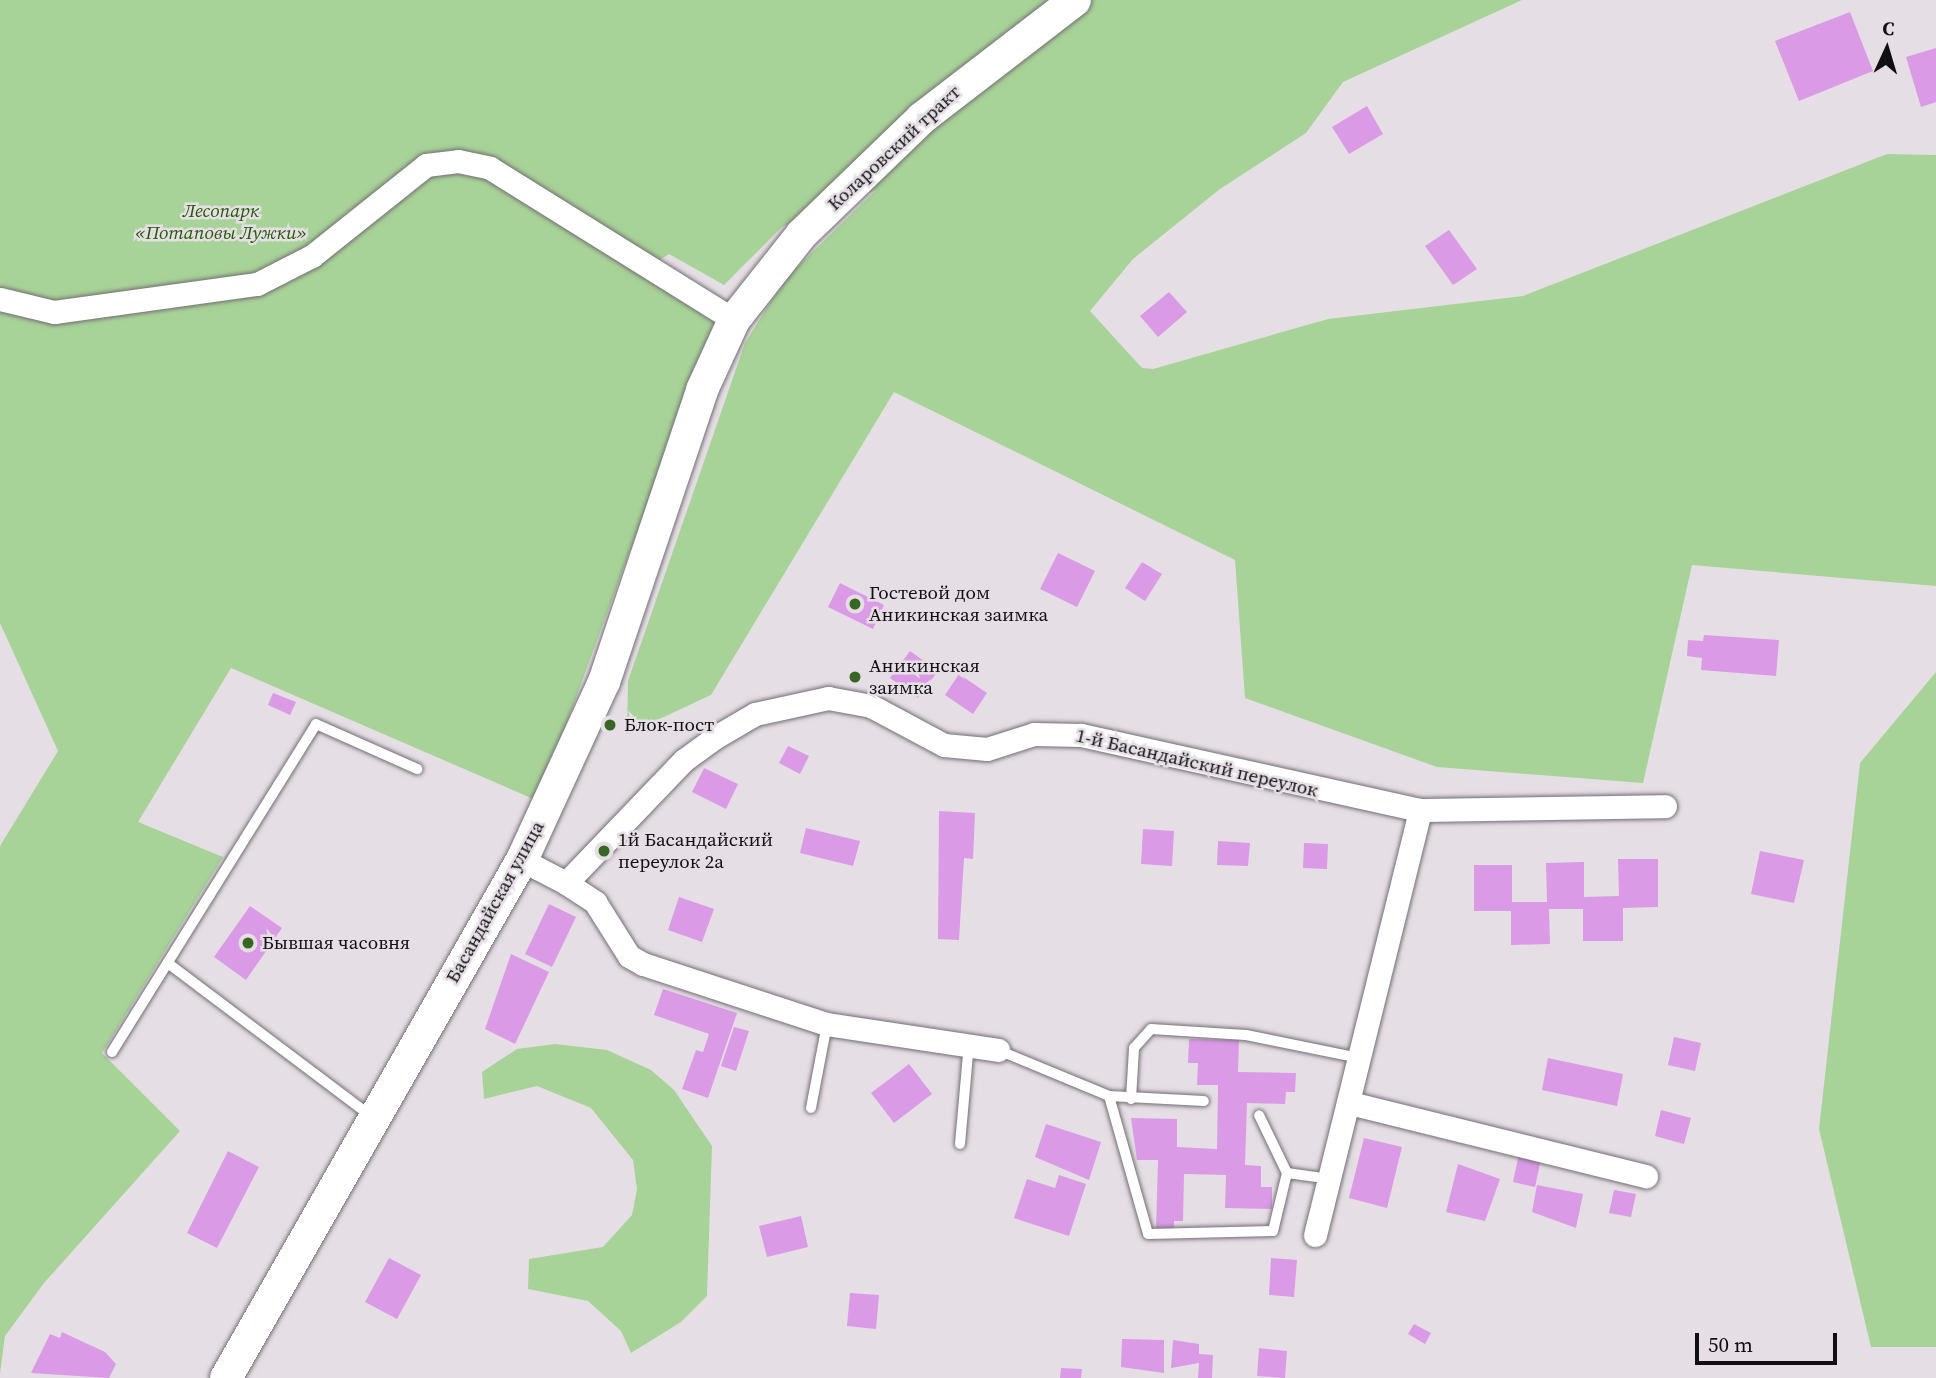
<!DOCTYPE html>
<html>
<head>
<meta charset="utf-8">
<style>
	body { margin:0 }
	#map { position:relative; width:1936px; height:1378px; overflow:hidden; background:#e5dfe5; font-family:"Source Serif 4",serif }
	div>[style] { position:absolute }
	[style*='--x'] { left:calc(var(--x)*1px); top:calc(var(--y)*1px); width:calc(var(--w)*1px); rotate:calc(var(--a)*1deg) }
	.green>* { inset:0; background:#a8d398 }
	.building>* { inset:0; background:#da9ae6 }
	.roads { filter:drop-shadow(0 0 2px #736e73) drop-shadow(0 0 2px #736e73) }
	.lane>* { height:10px; margin:-5px; padding:0 5px; transform-origin:5px; border-radius:5px; background:#fff }
	.street>* { height:23px; margin:-11.5px; padding:0 11.5px; transform-origin:11.5px; border-radius:11.5px; background:#fff }
	.secondary>* { height:32px; margin:-16px; padding:0 16px; transform-origin:16px; border-radius:16px; background:#fff }
	.dots>* { width:19px; height:19px; translate:-50% -50%; box-sizing:border-box; border:4px solid #e5dfe5; border-radius:50% }
	span { translate:-50% -50%; white-space:nowrap; text-align:center; line-height:1.15; -webkit-text-stroke:5px #e5dfe5; paint-order:stroke }
	.street-label { font-size:19px; color:#110f11 }
	.park-label { font-size:19px; color:#245902; font-style:italic }
	.poi-label { font-size:19px; color:#110f11 }
	.left { translate:0 -50%; text-align:left }
	.north { position:absolute; left:1852px; top:14px; width:70px; height:70px; -webkit-text-stroke:5px #e5dfe5; paint-order:stroke; rotate:4deg; font-size:19px; font-weight:700; line-height:28px; text-align:center; color:#110f11 }
	.north::after { content:''; display:block; margin:auto; width:24px; height:32px; background:#110f11; clip-path:polygon(50% 0,100% 100%,50% 72%,0 100%) }
	.scale { position:absolute; left:1695px; top:1333px; width:142px; height:32px; box-sizing:border-box; border:4px solid #110f11; border-top:0; padding-left:9px; font-size:21px; line-height:24px; white-space:nowrap; color:#110f11; -webkit-text-stroke:5px #e5dfe5; paint-order:stroke }
</style>
</head>
<body>
<div id="map">
	<div class="green">
		<div style="clip-path:polygon(0 0,1522px 0,1343px 82px,1306px 133px,1220px 189px,1133px 259px,1090px 311px,1142px 368px,1153px 369px,1328px 319px,1523px 296px,1887px 154px,1936px 155px,1936px 586px,1692px 565px,1643px 783px,1437px 767px,1245px 698px,1235px 560px,894px 392px,711px 695px,627px 734px,628px 681px,745px 343px,785px 279px,876px 190px,782px 227px,724px 285px,669px 254px,640px 273px,714px 322px,538px 801px,231px 668px,138px 822px,223px 857px,102px 1053px,180px 1131px,44px 1283px,5px 1336px,0 1374px,0 846px,58px 751px,0 623px)"></div>
		<div style="clip-path:polygon(1936px 672px,1936px 1347px,1871px 1347px,1819px 1129px,1860px 763px)"></div>
		<div style="clip-path:polygon(555px 1044px,607px 1050px,651px 1070px,674px 1090px,712px 1146px,707px 1296px,681px 1322px,631px 1353px,621px 1331px,588px 1301px,528px 1289px,529px 1259px,603px 1247px,632px 1215px,637px 1189px,633px 1160px,591px 1108px,537px 1086px,484px 1099px,482px 1072px,517px 1049px)"></div>
	</div>
	<div class="building">
		<div style="clip-path:polygon(1850px 12px,1873px 71px,1799px 101px,1775px 41px)"></div>
		<div style="clip-path:polygon(1936px 48px,1936px 102px,1921px 107px,1906px 57px)"></div>
		<div style="clip-path:polygon(1367px 106px,1383px 134px,1349px 154px,1332px 127px)"></div>
		<div style="clip-path:polygon(1449px 230px,1477px 269px,1453px 285px,1425px 246px)"></div>
		<div style="clip-path:polygon(1169px 292px,1187px 312px,1158px 337px,1140px 316px)"></div>
		<div style="clip-path:polygon(1058px 553px,1095px 571px,1077px 607px,1040px 589px)"></div>
		<div style="clip-path:polygon(1142px 562px,1162px 574px,1145px 601px,1125px 588px)"></div>
		<div style="clip-path:polygon(840px 583px,884px 605px,873px 629px,828px 607px)"></div>
		<div style="clip-path:polygon(1704px 635px,1779px 640px,1776px 676px,1701px 670px,1702px 658px,1687px 656px,1688px 640px,1703px 641px)"></div>
		<div style="clip-path:polygon(910px 651px,938px 671px,918px 698px,890px 678px)"></div>
		<div style="clip-path:polygon(959px 674px,987px 693px,973px 714px,945px 695px)"></div>
		<div style="clip-path:polygon(273px 693px,296px 702px,290px 715px,268px 705px)"></div>
		<div style="clip-path:polygon(788px 746px,809px 756px,800px 774px,779px 763px)"></div>
		<div style="clip-path:polygon(704px 768px,738px 784px,726px 809px,692px 792px)"></div>
		<div style="clip-path:polygon(939px 811px,975px 813px,973px 859px,964px 858px,959px 940px,938px 939px)"></div>
		<div style="clip-path:polygon(806px 828px,860px 841px,853px 866px,800px 853px)"></div>
		<div style="clip-path:polygon(1143px 829px,1174px 831px,1172px 866px,1141px 864px)"></div>
		<div style="clip-path:polygon(1218px 841px,1250px 843px,1248px 866px,1217px 865px)"></div>
		<div style="clip-path:polygon(1304px 843px,1328px 844px,1327px 869px,1303px 868px)"></div>
		<div style="clip-path:polygon(1760px 851px,1804px 860px,1794px 903px,1751px 894px)"></div>
		<div style="clip-path:polygon(1618px 859px,1658px 859px,1658px 907px,1623px 908px,1623px 941px,1583px 941px,1583px 909px,1549px 909px,1550px 944px,1511px 945px,1511px 911px,1474px 911px,1474px 865px,1512px 865px,1512px 902px,1547px 902px,1546px 863px,1584px 862px,1584px 897px,1619px 896px)"></div>
		<div style="clip-path:polygon(679px 897px,714px 909px,702px 942px,668px 930px)"></div>
		<div style="clip-path:polygon(549px 904px,576px 917px,552px 967px,525px 954px)"></div>
		<div style="clip-path:polygon(250px 906px,282px 928px,246px 980px,214px 957px)"></div>
		<div style="clip-path:polygon(511px 954px,549px 972px,515px 1044px,485px 1029px)"></div>
		<div style="clip-path:polygon(663px 989px,737px 1013px,708px 1098px,682px 1089px,696px 1050px,703px 1052px,709px 1034px,654px 1015px)"></div>
		<div style="clip-path:polygon(734px 1027px,749px 1031px,736px 1071px,721px 1066px)"></div>
		<div style="clip-path:polygon(1674px 1037px,1701px 1043px,1695px 1071px,1668px 1065px)"></div>
		<div style="clip-path:polygon(1189px 1039px,1239px 1040px,1238px 1072px,1296px 1073px,1295px 1092px,1286px 1092px,1285px 1104px,1247px 1103px,1245px 1165px,1261px 1166px,1261px 1187px,1272px 1187px,1272px 1209px,1225px 1208px,1226px 1175px,1184px 1174px,1183px 1221px,1174px 1221px,1174px 1230px,1156px 1230px,1158px 1160px,1137px 1160px,1131px 1118px,1177px 1119px,1177px 1147px,1217px 1149px,1218px 1085px,1197px 1085px,1198px 1063px,1188px 1063px)"></div>
		<div style="clip-path:polygon(1548px 1058px,1623px 1074px,1617px 1106px,1542px 1090px)"></div>
		<div style="clip-path:polygon(909px 1064px,932px 1094px,894px 1123px,871px 1093px)"></div>
		<div style="clip-path:polygon(1661px 1110px,1691px 1118px,1684px 1144px,1655px 1136px)"></div>
		<div style="clip-path:polygon(1046px 1124px,1101px 1142px,1089px 1180px,1035px 1157px)"></div>
		<div style="clip-path:polygon(1364px 1138px,1402px 1147px,1387px 1208px,1349px 1198px)"></div>
		<div style="clip-path:polygon(228px 1151px,259px 1167px,217px 1248px,187px 1233px)"></div>
		<div style="clip-path:polygon(1519px 1154px,1541px 1159px,1535px 1187px,1513px 1182px)"></div>
		<div style="clip-path:polygon(1458px 1164px,1500px 1179px,1485px 1221px,1446px 1212px)"></div>
		<div style="clip-path:polygon(1059px 1175px,1086px 1184px,1069px 1236px,1014px 1218px,1027px 1179px,1055px 1188px)"></div>
		<div style="clip-path:polygon(1537px 1185px,1583px 1194px,1576px 1228px,1532px 1212px)"></div>
		<div style="clip-path:polygon(1614px 1190px,1636px 1194px,1631px 1217px,1609px 1213px)"></div>
		<div style="clip-path:polygon(801px 1216px,808px 1247px,767px 1257px,759px 1226px)"></div>
		<div style="clip-path:polygon(389px 1258px,421px 1275px,397px 1319px,365px 1302px)"></div>
		<div style="clip-path:polygon(1271px 1258px,1297px 1260px,1294px 1297px,1269px 1295px)"></div>
		<div style="clip-path:polygon(850px 1293px,879px 1295px,876px 1329px,847px 1326px)"></div>
		<div style="clip-path:polygon(1414px 1324px,1431px 1333px,1425px 1344px,1408px 1334px)"></div>
		<div style="clip-path:polygon(62px 1332px,105px 1352px,116px 1364px,109px 1378px,31px 1373px,50px 1334px,60px 1338px)"></div>
		<div style="clip-path:polygon(1122px 1339px,1164px 1340px,1164px 1373px,1121px 1367px)"></div>
		<div style="clip-path:polygon(1173px 1340px,1199px 1344px,1199px 1354px,1213px 1355px,1212px 1378px,1198px 1378px,1199px 1363px,1171px 1368px)"></div>
		<div style="clip-path:polygon(1259px 1348px,1287px 1351px,1285px 1378px,1257px 1376px)"></div>
		<div style="clip-path:polygon(1061px 1368px,1082px 1369px,1081px 1378px,1060px 1378px)"></div>
	</div>
	<div class="roads">
		<div class="lane">
			<div style="--x:169;--y:964;--w:254;--a:37"></div>
			<div style="--x:998;--y:1050;--w:120;--a:22.5"></div>
			<div style="--x:1109;--y:1096;--w:95;--a:3"></div>
			<div style="--x:112;--y:1052;--w:386;--a:-58.1"></div>
			<div style="--x:316;--y:724;--w:111;--a:24"></div>
			<div style="--x:1109;--y:1096;--w:143;--a:74.2"></div>
			<div style="--x:1148;--y:1234;--w:125;--a:-1.4"></div>
			<div style="--x:1273;--y:1231;--w:60;--a:-76.4"></div>
			<div style="--x:1287;--y:1173;--w:64;--a:-115.8"></div>
			<div style="--x:1131;--y:1099;--w:51;--a:-86.6"></div>
			<div style="--x:1134;--y:1048;--w:25;--a:-48"></div>
			<div style="--x:1151;--y:1029;--w:95;--a:3.6"></div>
			<div style="--x:1246;--y:1035;--w:115;--a:11.5"></div>
			<div style="--x:811;--y:1108;--w:86;--a:-79.2"></div>
			<div style="--x:960;--y:1144;--w:101;--a:-84.9"></div>
			<div style="--x:1287;--y:1173;--w:43;--a:7.9"></div>
		</div>
		<div class="street">
			<div style="--x:0;--y:299;--w:56;--a:13.5"></div>
			<div style="--x:54;--y:312;--w:205;--a:-7.9"></div>
			<div style="--x:257;--y:284;--w:62;--a:-27"></div>
			<div style="--x:312;--y:256;--w:146;--a:-38.6"></div>
			<div style="--x:426;--y:165;--w:32;--a:-7"></div>
			<div style="--x:458;--y:161;--w:33;--a:12"></div>
			<div style="--x:490;--y:168;--w:287;--a:31.9"></div>
			<div style="--x:522;--y:860;--w:50;--a:27.6"></div>
			<div style="--x:566;--y:883;--w:170;--a:-46.2"></div>
			<div style="--x:684;--y:760;--w:37;--a:-36"></div>
			<div style="--x:714;--y:738;--w:48;--a:-30.3"></div>
			<div style="--x:755;--y:714;--w:75;--a:-12.4"></div>
			<div style="--x:828;--y:698;--w:44;--a:10.5"></div>
			<div style="--x:871;--y:706;--w:83;--a:28.1"></div>
			<div style="--x:944;--y:745;--w:43;--a:5.3"></div>
			<div style="--x:987;--y:749;--w:49;--a:-17.7"></div>
			<div style="--x:1034;--y:734;--w:47;--a:1.2"></div>
			<div style="--x:1081;--y:735;--w:347;--a:12.5"></div>
			<div style="--x:1420;--y:810;--w:245;--a:-0.9"></div>
			<div style="--x:566;--y:883;--w:35;--a:33"></div>
			<div style="--x:595;--y:902;--w:64;--a:57.8"></div>
			<div style="--x:629;--y:956;--w:16;--a:30"></div>
			<div style="--x:643;--y:964;--w:194;--a:18.1"></div>
			<div style="--x:827;--y:1024;--w:173;--a:8.6"></div>
			<div style="--x:1350;--y:1103;--w:305;--a:13.9"></div>
			<div style="--x:1315;--y:1235;--w:438;--a:-76.1"></div>
		</div>
		<div class="secondary">
			<div style="--x:226;--y:1378;--w:597;--a:-60.26"></div>
			<div style="--x:522;--y:860;--w:196;--a:-65.3"></div>
			<div style="--x:604;--y:682;--w:308;--a:-71.4"></div>
			<div style="--x:702;--y:390;--w:77;--a:-65.4"></div>
			<div style="--x:734;--y:320;--w:110;--a:-51.7"></div>
			<div style="--x:802;--y:234;--w:167;--a:-44"></div>
			<div style="--x:922;--y:118;--w:193;--a:-37.6"></div>
		</div>
	</div>
	<div class="dots">
		<div style="left:855px;top:604px;background:#396625"></div>
		<div style="left:855px;top:677px;background:#396625"></div>
		<div style="left:610px;top:725px;background:#396625"></div>
		<div style="left:604px;top:851px;background:#396625"></div>
		<div style="left:248px;top:943px;background:#396625"></div>
	</div>
	<div class="street-label">
		<span style="left:894px;top:148px;rotate:-43deg">Коларовский тракт</span>
		<span style="left:1197px;top:763px;rotate:13deg">1-й Басандайский переулок</span>
		<span style="left:495px;top:902px;rotate:-61deg">Басандайская улица</span>
	</div>
	<div class="park-label">
		<span style="left:221px;top:222px">Лесопарк<br>«Потаповы Лужки»</span>
	</div>
	<div class="poi-label">
		<span class="left" style="left:869px;top:604px">Гостевой дом<br>Аникинская заимка</span>
		<span class="left" style="left:869px;top:677px">Аникинская<br>заимка</span>
		<span class="left" style="left:624px;top:725px">Блок-пост</span>
		<span class="left" style="left:618px;top:851px">1й Басандайский<br>переулок 2а</span>
		<span class="left" style="left:262px;top:943px">Бывшая часовня</span>
	</div>
	<div class="north">С</div>
	<div class="scale">50 m</div>
</div>
</body>
</html>
